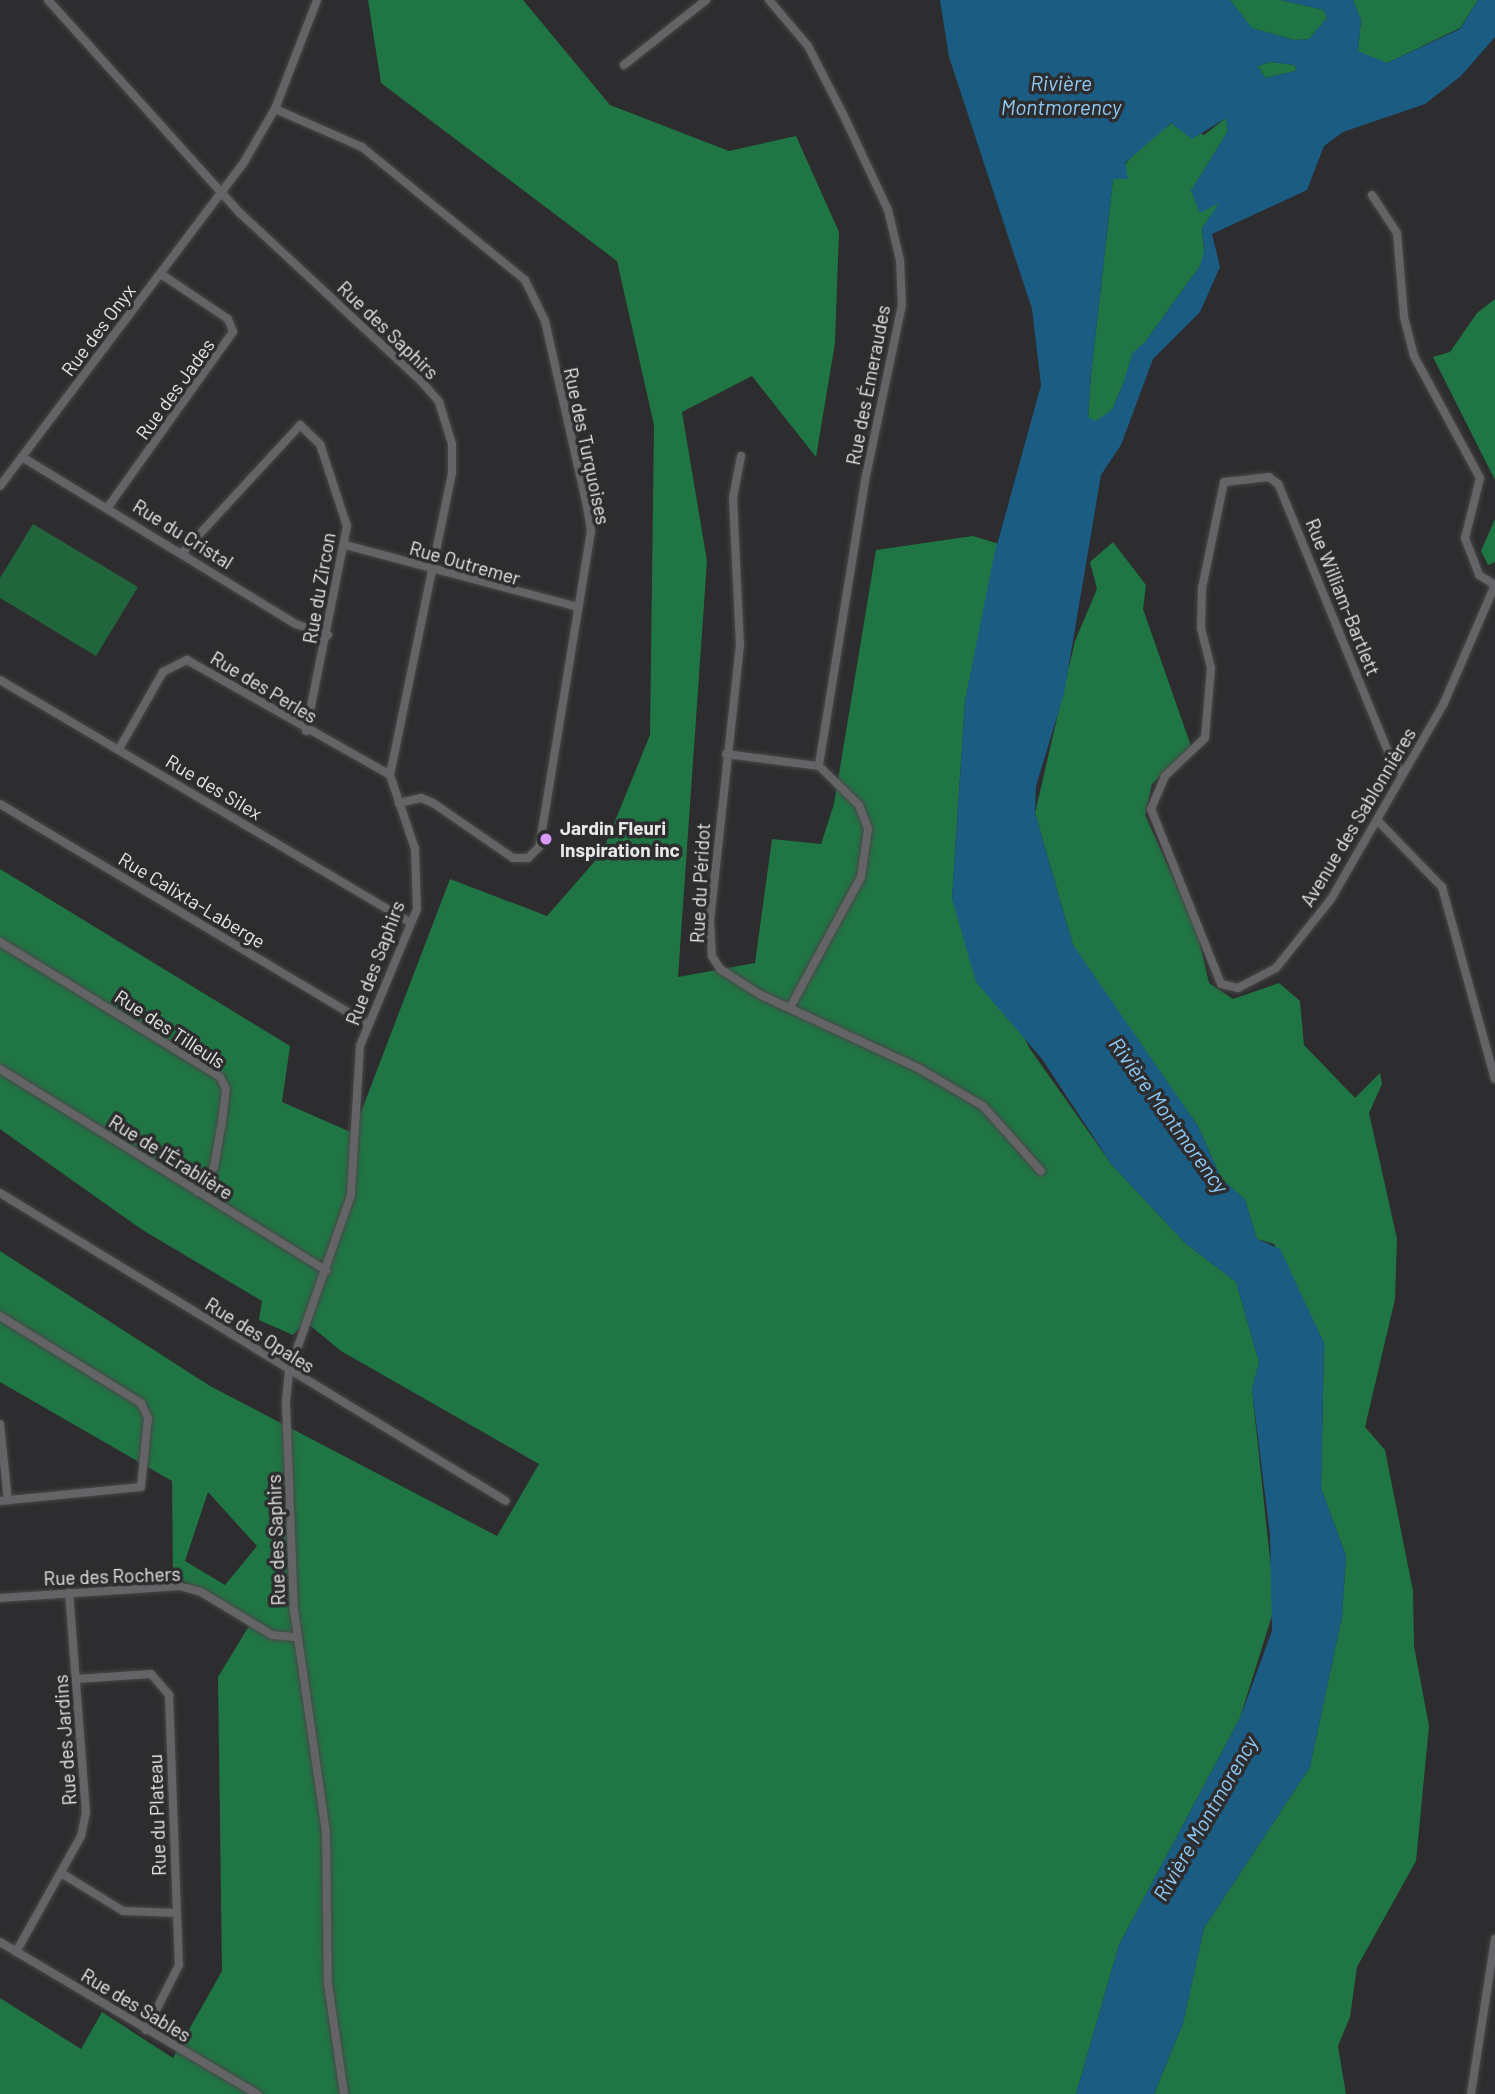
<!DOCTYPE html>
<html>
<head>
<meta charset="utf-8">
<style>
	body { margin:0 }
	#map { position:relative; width:1495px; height:2094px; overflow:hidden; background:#2d2c2e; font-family:Barlow,sans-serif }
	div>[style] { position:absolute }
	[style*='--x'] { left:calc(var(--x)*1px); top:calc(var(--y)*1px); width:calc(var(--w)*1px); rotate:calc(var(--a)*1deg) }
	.green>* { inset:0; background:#20653b }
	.forest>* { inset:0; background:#1f7644 }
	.water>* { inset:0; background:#1b5c83 }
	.stream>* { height:2.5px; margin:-1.25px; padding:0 1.25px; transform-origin:1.25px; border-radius:1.25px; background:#1b5c83 }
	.roads { filter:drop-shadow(0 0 2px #484749) drop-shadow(0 0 2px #484749) }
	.minor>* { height:8px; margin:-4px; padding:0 4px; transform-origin:4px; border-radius:4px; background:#646366 }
	.dots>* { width:19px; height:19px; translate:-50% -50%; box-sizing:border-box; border:4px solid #2d2c2e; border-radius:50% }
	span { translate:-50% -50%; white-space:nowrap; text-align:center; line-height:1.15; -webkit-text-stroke:7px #2d2c2e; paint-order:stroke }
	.street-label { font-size:19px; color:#e8e8e9 }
	.poi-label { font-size:19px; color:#e8e8e9; font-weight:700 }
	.left { translate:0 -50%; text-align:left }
	.water-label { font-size:21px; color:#90ccf6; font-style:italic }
</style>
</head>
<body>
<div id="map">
	<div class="green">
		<div style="clip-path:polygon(33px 524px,138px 587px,96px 656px,0 598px,0 578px)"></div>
	</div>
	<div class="forest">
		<div style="clip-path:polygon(evenodd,368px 0,523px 0,610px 105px,729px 151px,796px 136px,839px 232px,835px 343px,816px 457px,752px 376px,682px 412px,707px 561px,678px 977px,755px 963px,772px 839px,821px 844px,834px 804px,876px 550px,973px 536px,999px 544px,965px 701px,952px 899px,1030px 1049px,1112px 1165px,1185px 1243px,1236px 1282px,1259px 1362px,1252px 1390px,1275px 1606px,1240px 1718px,1119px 1945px,1076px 2094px,0 2094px,0 1998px,81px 2049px,102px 2012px,173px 2058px,222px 1971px,218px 1677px,249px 1626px,173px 1574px,172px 1481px,0 1382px,0 1251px,210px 1386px,497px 1536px,539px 1464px,341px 1351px,306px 1322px,293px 1335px,259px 1320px,262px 1301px,141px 1229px,0 1129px,0 869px,290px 1046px,282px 1102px,353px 1133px,450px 879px,547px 916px,602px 853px,650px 735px,654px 425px,617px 261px,381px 83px,368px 0,208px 1492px,257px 1546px,225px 1585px,185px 1561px,208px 1492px)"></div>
		<div style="clip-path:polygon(1230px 0,1281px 0,1324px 10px,1327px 18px,1309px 39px,1294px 40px,1251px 28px)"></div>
		<div style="clip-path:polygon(1353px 0,1478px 0,1460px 28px,1387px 63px,1363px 59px,1358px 51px,1361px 20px)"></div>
		<div style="clip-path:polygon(1270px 62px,1295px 65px,1296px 71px,1265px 78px,1258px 66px)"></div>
		<div style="clip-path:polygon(1226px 118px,1228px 131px,1191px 191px,1221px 202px,1202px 228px,1205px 259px,1135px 356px,1112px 410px,1095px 422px,1088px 418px,1091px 375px,1113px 179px,1142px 144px,1172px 123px,1204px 135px)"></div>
		<div style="clip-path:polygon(1495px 299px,1495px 480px,1433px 357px,1450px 352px,1477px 313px)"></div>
		<div style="clip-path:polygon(1495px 519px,1495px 562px,1488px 565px,1481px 551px)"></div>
		<div style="clip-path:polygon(1113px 542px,1146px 585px,1143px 609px,1191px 746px,1152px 784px,1145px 815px,1197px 931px,1209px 983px,1233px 999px,1279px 983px,1300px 1001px,1304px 1045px,1355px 1098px,1380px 1073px,1382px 1084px,1369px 1113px,1397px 1239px,1395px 1299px,1365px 1427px,1385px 1450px,1413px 1591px,1414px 1646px,1429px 1726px,1416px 1861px,1357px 1967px,1350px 2017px,1338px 2046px,1346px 2094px,1154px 2094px,1183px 2023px,1204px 1928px,1310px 1767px,1342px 1616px,1346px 1556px,1321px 1488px,1324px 1343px,1274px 1244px,1257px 1239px,1245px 1200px,1221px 1178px,1198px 1126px,1087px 971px,1073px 945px,1035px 813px,1075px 641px,1097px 589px,1090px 562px)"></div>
	</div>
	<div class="water">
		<div style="clip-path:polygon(evenodd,940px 0,1230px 0,1252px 28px,1294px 40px,1309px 39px,1327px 18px,1324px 10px,1281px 0,1353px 0,1361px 20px,1358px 51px,1387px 63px,1460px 29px,1478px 0,1495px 0,1495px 37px,1461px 76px,1425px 104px,1343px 132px,1324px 146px,1307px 190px,1212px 234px,1220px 267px,1200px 312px,1153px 359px,1121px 445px,1101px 475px,1064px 694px,1036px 786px,1035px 813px,1073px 945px,1198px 1126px,1221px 1178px,1245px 1200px,1257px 1239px,1280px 1249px,1324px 1343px,1321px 1488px,1346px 1556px,1342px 1616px,1310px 1767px,1204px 1928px,1183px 2023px,1154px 2094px,1076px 2094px,1119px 1945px,1240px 1718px,1272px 1631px,1270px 1535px,1252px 1390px,1259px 1362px,1236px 1282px,1185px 1243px,1112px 1165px,1042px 1059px,976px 982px,952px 899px,965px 701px,994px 556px,1041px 385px,1032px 309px,949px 57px,940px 0,1270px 62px,1295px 65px,1296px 71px,1265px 78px,1258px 66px,1270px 62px,940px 0,1226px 118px,1228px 131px,1191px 191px,1200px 213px,1219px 203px,1202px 228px,1205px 259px,1135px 356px,1112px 410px,1095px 421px,1088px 417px,1091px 375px,1113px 179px,1128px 179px,1125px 163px,1171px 123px,1192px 139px,1226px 118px)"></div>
	</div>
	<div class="stream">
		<div style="--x:1201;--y:266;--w:15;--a:-74"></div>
		<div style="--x:1126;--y:378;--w:25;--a:-74"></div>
		<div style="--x:1133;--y:354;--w:13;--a:-42"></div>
	</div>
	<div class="roads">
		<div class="minor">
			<div style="--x:48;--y:0;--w:287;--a:48"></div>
			<div style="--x:240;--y:213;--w:247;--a:42.9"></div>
			<div style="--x:421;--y:381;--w:28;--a:49"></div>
			<div style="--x:439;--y:402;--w:44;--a:72.8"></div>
			<div style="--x:452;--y:444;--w:29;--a:90"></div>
			<div style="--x:452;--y:473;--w:308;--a:101.6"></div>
			<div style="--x:390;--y:775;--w:78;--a:71.3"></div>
			<div style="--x:415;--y:849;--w:60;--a:88.1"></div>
			<div style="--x:417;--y:909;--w:148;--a:112.6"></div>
			<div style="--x:360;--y:1046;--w:149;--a:93.5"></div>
			<div style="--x:351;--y:1195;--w:188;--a:109.3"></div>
			<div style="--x:289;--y:1372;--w:31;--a:96"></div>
			<div style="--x:286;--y:1403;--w:207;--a:87.8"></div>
			<div style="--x:294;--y:1610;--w:223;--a:81.8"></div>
			<div style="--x:326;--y:1831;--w:153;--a:89.3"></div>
			<div style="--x:328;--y:1984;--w:111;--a:81.7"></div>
			<div style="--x:769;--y:0;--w:60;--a:49.7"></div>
			<div style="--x:808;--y:46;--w:76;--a:62.8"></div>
			<div style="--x:843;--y:114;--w:106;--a:64.9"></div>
			<div style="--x:888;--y:210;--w:51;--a:76.5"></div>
			<div style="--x:900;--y:260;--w:45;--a:87.5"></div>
			<div style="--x:902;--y:305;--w:180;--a:101.9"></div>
			<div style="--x:865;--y:481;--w:289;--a:99.2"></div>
			<div style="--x:624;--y:65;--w:105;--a:-38.4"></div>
			<div style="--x:275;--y:109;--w:95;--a:23.6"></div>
			<div style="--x:362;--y:147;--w:210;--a:39.2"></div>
			<div style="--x:525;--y:280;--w:46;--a:64"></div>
			<div style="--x:545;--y:321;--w:190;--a:77.2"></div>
			<div style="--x:587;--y:506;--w:25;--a:81"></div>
			<div style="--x:591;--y:531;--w:320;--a:99.3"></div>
			<div style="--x:539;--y:847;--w:16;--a:135"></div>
			<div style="--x:528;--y:858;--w:15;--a:180"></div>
			<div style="--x:513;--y:858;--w:97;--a:-145.5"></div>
			<div style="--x:433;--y:803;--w:13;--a:-157"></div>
			<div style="--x:421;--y:798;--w:23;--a:167"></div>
			<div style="--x:1372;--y:195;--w:45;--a:56.7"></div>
			<div style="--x:1397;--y:233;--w:84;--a:85.2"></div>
			<div style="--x:1404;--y:317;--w:40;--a:75.6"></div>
			<div style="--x:1414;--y:356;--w:139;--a:61.6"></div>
			<div style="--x:1480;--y:478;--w:62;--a:104"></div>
			<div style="--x:1465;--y:538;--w:40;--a:69"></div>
			<div style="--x:1479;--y:575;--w:19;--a:32"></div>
			<div style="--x:741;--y:456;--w:43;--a:100.8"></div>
			<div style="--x:733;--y:498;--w:147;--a:87.3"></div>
			<div style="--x:740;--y:645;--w:276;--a:96.2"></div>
			<div style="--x:710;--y:919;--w:37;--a:87"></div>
			<div style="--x:712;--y:956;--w:15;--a:58"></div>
			<div style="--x:720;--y:969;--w:49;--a:32.4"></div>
			<div style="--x:761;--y:995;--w:173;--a:24.9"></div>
			<div style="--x:918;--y:1068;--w:75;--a:30.3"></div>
			<div style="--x:983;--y:1106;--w:87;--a:48.3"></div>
			<div style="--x:22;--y:457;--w:321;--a:31.4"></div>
			<div style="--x:296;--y:624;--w:34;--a:19"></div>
			<div style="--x:0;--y:486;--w:406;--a:-53"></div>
			<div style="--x:244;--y:162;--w:61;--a:-59.7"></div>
			<div style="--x:275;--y:109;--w:117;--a:-68.9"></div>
			<div style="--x:108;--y:507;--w:215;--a:-54.5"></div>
			<div style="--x:233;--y:332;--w:14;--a:-111"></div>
			<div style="--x:228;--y:319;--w:81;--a:-146.1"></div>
			<div style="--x:345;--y:545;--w:241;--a:14.9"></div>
			<div style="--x:183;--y:552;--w:173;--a:-47.3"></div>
			<div style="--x:300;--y:425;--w:28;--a:44"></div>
			<div style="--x:320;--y:444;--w:86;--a:71.8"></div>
			<div style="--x:347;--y:526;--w:209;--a:101.3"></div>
			<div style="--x:0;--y:680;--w:477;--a:30.6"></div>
			<div style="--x:119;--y:749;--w:89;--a:-60.3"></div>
			<div style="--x:163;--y:672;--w:27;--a:-27"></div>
			<div style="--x:187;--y:660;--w:233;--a:29.5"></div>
			<div style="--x:726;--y:754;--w:94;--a:7.4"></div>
			<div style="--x:819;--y:766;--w:56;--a:44.3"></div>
			<div style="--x:859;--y:805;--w:26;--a:69"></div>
			<div style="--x:868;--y:829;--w:49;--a:98.3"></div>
			<div style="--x:861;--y:877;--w:147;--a:118.5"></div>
			<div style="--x:1403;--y:774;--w:24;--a:-125"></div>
			<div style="--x:1389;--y:754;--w:292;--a:-112.3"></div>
			<div style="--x:1278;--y:484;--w:11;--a:-142"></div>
			<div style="--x:1269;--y:477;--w:45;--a:173.7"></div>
			<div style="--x:1224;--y:482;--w:108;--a:101.7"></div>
			<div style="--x:1202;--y:588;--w:40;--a:91.4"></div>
			<div style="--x:1201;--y:628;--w:41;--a:76"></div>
			<div style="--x:1211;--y:668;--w:70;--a:94.9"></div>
			<div style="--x:1205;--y:738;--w:55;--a:136.5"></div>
			<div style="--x:1165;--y:776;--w:36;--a:113"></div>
			<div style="--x:1151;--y:809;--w:188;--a:68.2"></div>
			<div style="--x:1221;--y:984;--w:17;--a:13"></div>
			<div style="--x:1238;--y:988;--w:43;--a:-27.8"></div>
			<div style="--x:1276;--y:968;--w:88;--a:-51.4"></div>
			<div style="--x:1331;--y:899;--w:226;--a:-60"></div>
			<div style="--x:1444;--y:703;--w:129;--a:-66.6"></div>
			<div style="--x:0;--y:804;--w:428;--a:30.9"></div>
			<div style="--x:1377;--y:820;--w:93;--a:45.9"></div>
			<div style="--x:1442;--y:887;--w:199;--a:74.6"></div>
			<div style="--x:0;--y:942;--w:258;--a:31.5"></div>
			<div style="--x:220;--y:1077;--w:13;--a:63"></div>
			<div style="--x:226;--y:1089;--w:38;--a:97"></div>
			<div style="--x:221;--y:1127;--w:41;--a:99.9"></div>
			<div style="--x:214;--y:1167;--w:30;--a:123"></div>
			<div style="--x:0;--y:1069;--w:384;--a:31.7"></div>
			<div style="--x:0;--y:1193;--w:592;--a:31.33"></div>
			<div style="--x:0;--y:1316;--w:166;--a:31.7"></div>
			<div style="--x:141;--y:1403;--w:17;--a:65"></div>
			<div style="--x:148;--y:1418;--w:69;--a:95.8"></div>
			<div style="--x:141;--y:1487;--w:142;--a:174.3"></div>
			<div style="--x:0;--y:1424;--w:77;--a:84.1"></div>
			<div style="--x:0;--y:1598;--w:179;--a:-3.8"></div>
			<div style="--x:179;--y:1586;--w:23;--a:15"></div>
			<div style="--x:201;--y:1592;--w:83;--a:31.2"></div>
			<div style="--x:272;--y:1635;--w:25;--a:5"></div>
			<div style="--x:76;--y:1679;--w:75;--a:-3.8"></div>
			<div style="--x:151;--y:1674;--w:28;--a:49"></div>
			<div style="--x:169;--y:1695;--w:270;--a:87.9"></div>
			<div style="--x:179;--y:1965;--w:73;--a:116.9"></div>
			<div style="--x:61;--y:1873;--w:73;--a:31.5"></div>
			<div style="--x:123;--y:1911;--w:53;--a:2.2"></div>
			<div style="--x:0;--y:1942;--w:299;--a:30.6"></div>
			<div style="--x:16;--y:1952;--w:133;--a:-60.7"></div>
			<div style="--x:81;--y:1836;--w:24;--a:-78"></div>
			<div style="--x:86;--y:1813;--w:221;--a:-94.4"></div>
			<div style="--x:1471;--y:2094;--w:157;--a:-81.2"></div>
		</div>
	</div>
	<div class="dots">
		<div style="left:546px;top:839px;background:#d99af7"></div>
	</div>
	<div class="street-label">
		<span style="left:98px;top:330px;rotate:-53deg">Rue des Onyx</span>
		<span style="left:388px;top:330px;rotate:44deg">Rue des Saphirs</span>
		<span style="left:868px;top:385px;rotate:-79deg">Rue des Émeraudes</span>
		<span style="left:175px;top:389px;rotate:-54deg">Rue des Jades</span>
		<span style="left:587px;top:446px;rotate:78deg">Rue des Turquoises</span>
		<span style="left:183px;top:534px;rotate:32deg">Rue du Cristal</span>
		<span style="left:465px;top:563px;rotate:16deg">Rue Outremer</span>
		<span style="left:319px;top:588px;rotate:-80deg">Rue du Zircon</span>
		<span style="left:1343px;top:597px;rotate:68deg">Rue William-Bartlett</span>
		<span style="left:264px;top:687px;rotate:31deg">Rue des Perles</span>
		<span style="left:214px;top:787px;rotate:31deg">Rue des Silex</span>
		<span style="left:1358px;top:817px;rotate:-59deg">Avenue des Sablonnières</span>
		<span style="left:700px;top:883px;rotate:-87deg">Rue du Péridot</span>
		<span style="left:192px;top:900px;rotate:31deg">Rue Calixta-Laberge</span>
		<span style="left:375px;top:963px;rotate:-69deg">Rue des Saphirs</span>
		<span style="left:170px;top:1029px;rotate:33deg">Rue des Tilleuls</span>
		<span style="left:171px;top:1157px;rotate:32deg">Rue de l'Érablière</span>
		<span style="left:260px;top:1335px;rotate:32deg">Rue des Opales</span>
		<span style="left:276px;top:1540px;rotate:-92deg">Rue des Saphirs</span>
		<span style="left:112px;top:1576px;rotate:-2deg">Rue des Rochers</span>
		<span style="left:65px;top:1740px;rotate:-94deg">Rue des Jardins</span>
		<span style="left:157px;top:1815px;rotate:-92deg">Rue du Plateau</span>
		<span style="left:136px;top:2005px;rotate:31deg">Rue des Sables</span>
	</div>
	<div class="poi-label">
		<span class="left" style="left:560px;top:839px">Jardin Fleuri<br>Inspiration inc</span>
	</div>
	<div class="water-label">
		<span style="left:1061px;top:95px">Rivière<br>Montmorency</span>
		<span style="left:1169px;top:1115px;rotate:54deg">Rivière Montmorency</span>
		<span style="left:1205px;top:1818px;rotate:-60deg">Rivière Montmorency</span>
	</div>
</div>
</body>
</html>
